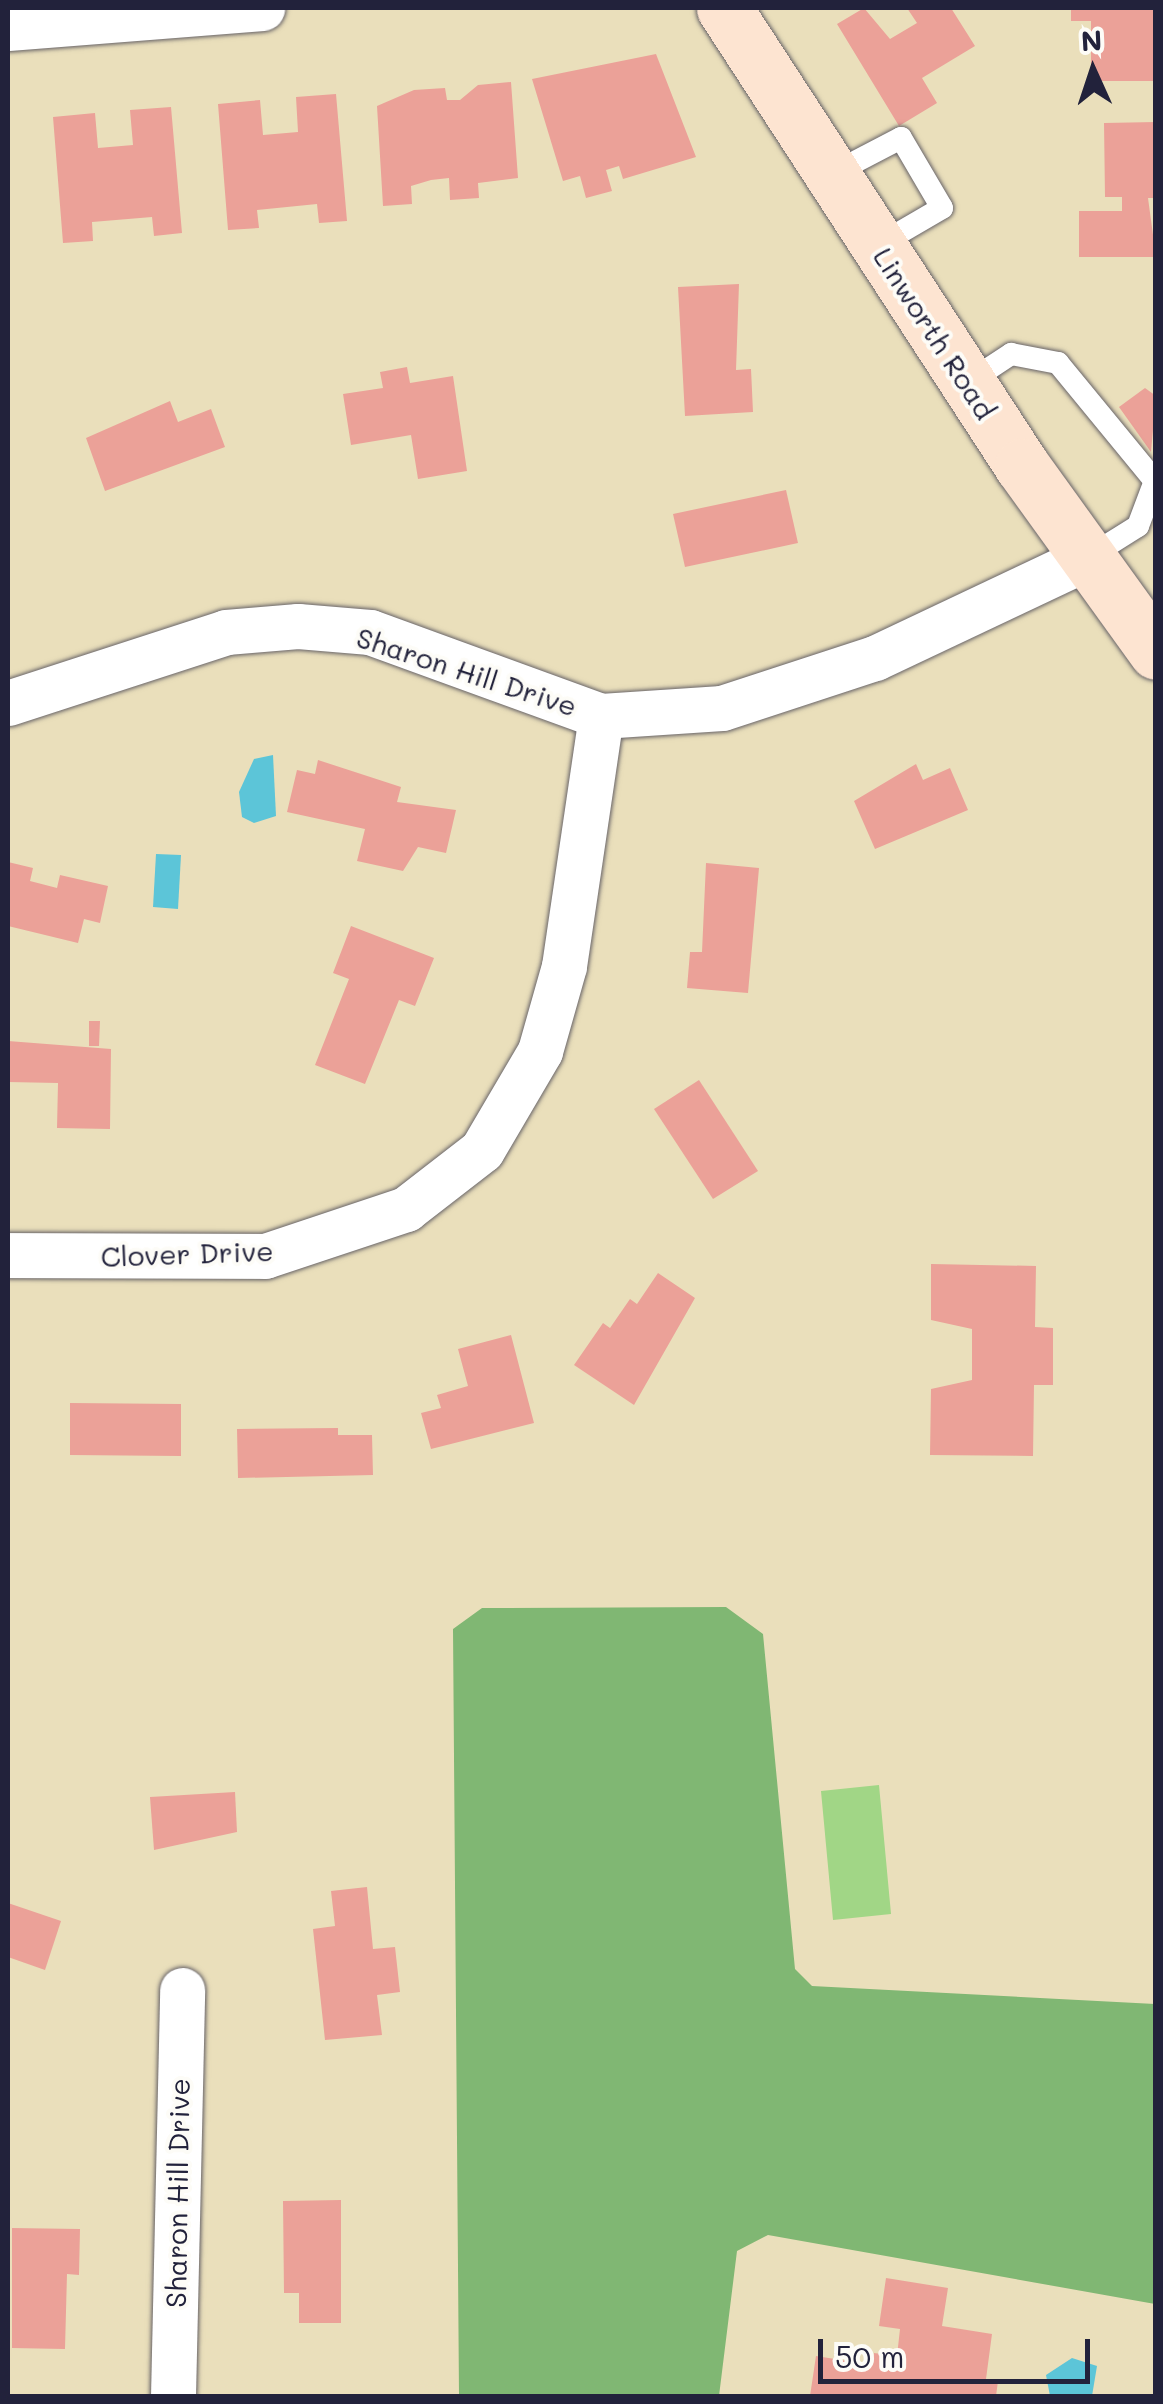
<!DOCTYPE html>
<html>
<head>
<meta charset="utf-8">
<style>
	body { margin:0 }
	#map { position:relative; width:1163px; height:2404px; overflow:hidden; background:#eadfbb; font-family:Mali,sans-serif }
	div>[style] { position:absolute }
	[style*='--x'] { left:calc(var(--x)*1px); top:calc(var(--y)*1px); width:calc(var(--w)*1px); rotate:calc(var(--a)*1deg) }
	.green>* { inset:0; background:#a1d686 }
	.forest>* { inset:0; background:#80b773 }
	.water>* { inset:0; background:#5cc5d8 }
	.building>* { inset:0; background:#eba198 }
	.roads { filter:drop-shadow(0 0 2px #686468) drop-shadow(0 0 2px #686468) }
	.service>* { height:22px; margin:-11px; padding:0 11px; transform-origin:11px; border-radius:11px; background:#fff }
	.minor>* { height:45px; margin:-22.5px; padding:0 22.5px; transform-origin:22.5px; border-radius:22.5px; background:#fff }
	.secondary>* { height:55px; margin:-27.5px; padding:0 27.5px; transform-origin:27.5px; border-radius:27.5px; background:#fde4d1 }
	span { translate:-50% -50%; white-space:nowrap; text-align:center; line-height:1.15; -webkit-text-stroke:8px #fdfcf7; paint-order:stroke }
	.street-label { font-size:28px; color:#22223b }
	.frame { position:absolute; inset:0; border:10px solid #22223b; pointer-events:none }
	.north { position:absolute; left:1043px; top:20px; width:100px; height:100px; -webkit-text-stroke:8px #fdfcf7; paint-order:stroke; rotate:357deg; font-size:28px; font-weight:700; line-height:40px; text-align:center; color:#22223b }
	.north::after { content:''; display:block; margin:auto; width:35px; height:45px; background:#22223b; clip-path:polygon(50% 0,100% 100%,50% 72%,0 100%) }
	.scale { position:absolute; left:818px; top:2339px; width:272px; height:45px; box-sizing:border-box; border:5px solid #22223b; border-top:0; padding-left:12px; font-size:30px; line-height:35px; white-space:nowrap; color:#22223b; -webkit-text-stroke:8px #fdfcf7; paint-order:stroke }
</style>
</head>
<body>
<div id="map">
	<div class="green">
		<div style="clip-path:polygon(879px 1785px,891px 1914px,833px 1920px,821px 1791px)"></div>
	</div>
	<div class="forest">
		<div style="clip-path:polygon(726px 1607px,763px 1634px,795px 1969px,812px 1986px,1155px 2004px,1155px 2304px,768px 2235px,737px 2251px,719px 2396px,459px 2396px,453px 1629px,482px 1608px)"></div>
	</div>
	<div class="water">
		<div style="clip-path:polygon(273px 755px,276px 816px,254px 823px,242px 817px,239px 792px,254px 759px)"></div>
		<div style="clip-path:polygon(156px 854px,181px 855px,178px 909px,153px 907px)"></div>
		<div style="clip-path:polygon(1072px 2358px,1097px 2366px,1092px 2396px,1050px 2396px,1046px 2375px)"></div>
	</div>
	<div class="building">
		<div style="clip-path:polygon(864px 8px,890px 39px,917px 23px,907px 8px,951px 8px,975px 46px,922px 78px,937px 103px,899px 126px,837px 24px)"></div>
		<div style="clip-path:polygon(1071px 8px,1154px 8px,1155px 81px,1091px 81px,1091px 21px,1071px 21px)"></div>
		<div style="clip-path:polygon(656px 54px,696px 157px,623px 179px,619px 166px,606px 170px,612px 191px,586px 198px,580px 176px,563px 181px,532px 79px)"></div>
		<div style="clip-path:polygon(511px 82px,518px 178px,478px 183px,479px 198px,450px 200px,449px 178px,431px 180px,411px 186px,412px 204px,383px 206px,377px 106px,414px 90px,445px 88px,447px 100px,460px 100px,478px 85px)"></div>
		<div style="clip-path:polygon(336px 94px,347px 221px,319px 223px,317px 204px,257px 210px,259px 228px,228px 230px,218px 104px,260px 100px,263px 135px,298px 132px,296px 97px)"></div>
		<div style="clip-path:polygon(171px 107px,182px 233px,154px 236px,152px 217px,92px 222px,93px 241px,63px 243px,53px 117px,95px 113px,98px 148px,133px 145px,130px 110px)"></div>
		<div style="clip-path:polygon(1156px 122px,1156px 198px,1148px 198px,1156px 257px,1079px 257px,1079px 211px,1122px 211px,1122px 197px,1105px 197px,1104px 123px)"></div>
		<div style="clip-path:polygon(739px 284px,736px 370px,751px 369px,753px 412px,685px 416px,678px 287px)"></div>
		<div style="clip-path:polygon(407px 367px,410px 383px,453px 376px,467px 471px,418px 479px,411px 435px,351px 445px,343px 394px,383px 388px,380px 372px)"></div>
		<div style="clip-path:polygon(1145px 388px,1156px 396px,1151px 452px,1119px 407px)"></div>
		<div style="clip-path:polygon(170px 401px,178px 422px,211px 409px,225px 447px,105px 491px,86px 438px)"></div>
		<div style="clip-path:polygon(786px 490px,798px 543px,685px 567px,673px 514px)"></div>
		<div style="clip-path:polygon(318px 760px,401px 787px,397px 802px,456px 810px,446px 853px,418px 847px,403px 871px,357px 861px,365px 829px,287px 812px,297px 770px,315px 774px)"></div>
		<div style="clip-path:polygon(916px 764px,923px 780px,950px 768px,968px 810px,875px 849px,854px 801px)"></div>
		<div style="clip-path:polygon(8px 862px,33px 868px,30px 881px,57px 888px,60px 875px,108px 886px,100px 923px,84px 919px,78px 943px,8px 926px)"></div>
		<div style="clip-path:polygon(706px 863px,759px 868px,748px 993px,687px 988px,690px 952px,702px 952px)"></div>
		<div style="clip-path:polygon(351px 926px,434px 958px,415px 1006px,399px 1000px,365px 1084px,315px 1065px,349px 979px,333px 973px)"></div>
		<div style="clip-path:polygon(89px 1021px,100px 1021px,99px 1046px,89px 1046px)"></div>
		<div style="clip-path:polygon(8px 1041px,111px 1049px,110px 1129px,57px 1128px,58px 1083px,8px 1082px)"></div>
		<div style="clip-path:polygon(699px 1080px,758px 1171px,713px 1199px,654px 1109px)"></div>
		<div style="clip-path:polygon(931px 1264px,1036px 1266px,1035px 1327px,1053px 1328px,1053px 1385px,1034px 1385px,1033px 1456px,930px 1455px,931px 1389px,972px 1380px,972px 1329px,931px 1320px)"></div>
		<div style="clip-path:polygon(658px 1273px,695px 1298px,634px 1405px,574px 1365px,603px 1323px,610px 1328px,630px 1299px,637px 1304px)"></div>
		<div style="clip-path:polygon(511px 1335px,534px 1423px,431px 1449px,421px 1413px,441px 1408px,437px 1395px,468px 1386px,458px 1349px)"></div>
		<div style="clip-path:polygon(70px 1403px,181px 1404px,181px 1456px,70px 1455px)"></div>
		<div style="clip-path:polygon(338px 1428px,338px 1435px,372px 1435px,373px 1475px,238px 1478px,237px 1429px)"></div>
		<div style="clip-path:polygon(235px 1792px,237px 1832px,154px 1850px,150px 1797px)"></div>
		<div style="clip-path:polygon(367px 1887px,373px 1949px,395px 1947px,400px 1992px,377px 1995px,382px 2035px,325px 2040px,313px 1929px,335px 1926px,331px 1891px)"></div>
		<div style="clip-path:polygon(8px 1903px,61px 1921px,45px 1970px,8px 1957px)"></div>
		<div style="clip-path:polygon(341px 2200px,341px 2323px,299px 2323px,299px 2293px,284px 2293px,283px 2201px)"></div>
		<div style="clip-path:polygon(12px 2228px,80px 2229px,79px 2275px,67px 2274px,65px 2349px,12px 2348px)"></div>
		<div style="clip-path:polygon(886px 2278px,948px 2288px,942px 2326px,992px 2334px,986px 2379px,998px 2381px,996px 2396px,810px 2396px,816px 2356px,873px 2365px,874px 2353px,897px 2356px,900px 2329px,879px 2326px)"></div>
	</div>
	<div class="roads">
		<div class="service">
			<div style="--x:830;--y:175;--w:80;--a:-27.5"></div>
			<div style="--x:901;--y:138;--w:81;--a:59.6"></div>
			<div style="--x:942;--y:208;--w:75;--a:149.7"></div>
			<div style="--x:967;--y:383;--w:53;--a:-33.4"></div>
			<div style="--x:1011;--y:354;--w:48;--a:10.8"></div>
			<div style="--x:1058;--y:363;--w:153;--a:50.6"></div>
			<div style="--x:1155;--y:481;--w:48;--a:110.7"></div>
			<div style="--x:1138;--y:526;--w:60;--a:147.9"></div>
		</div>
		<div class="minor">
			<div style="--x:8;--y:28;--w:255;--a:-4.5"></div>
			<div style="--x:8;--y:703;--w:229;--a:-18"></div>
			<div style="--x:226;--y:632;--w:72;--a:-4.8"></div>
			<div style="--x:298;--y:626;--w:72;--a:4.8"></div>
			<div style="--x:370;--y:632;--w:246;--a:20"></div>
			<div style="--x:601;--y:716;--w:121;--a:-3.8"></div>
			<div style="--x:722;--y:708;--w:161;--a:-18.1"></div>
			<div style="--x:875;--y:658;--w:234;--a:-25.3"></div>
			<div style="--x:8;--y:1255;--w:257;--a:0.2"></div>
			<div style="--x:265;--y:1256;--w:149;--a:-18.4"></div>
			<div style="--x:406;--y:1209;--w:96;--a:-37.8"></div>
			<div style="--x:482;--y:1150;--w:115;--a:-59.6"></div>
			<div style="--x:540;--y:1051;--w:88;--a:-74.2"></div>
			<div style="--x:564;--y:966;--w:253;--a:-81.6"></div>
			<div style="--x:173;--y:2396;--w:406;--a:-88.7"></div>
		</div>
		<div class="secondary">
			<div style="--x:724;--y:8;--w:546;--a:56.95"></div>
			<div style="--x:1022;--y:466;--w:229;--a:54.2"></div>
		</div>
	</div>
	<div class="street-label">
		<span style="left:935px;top:333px;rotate:57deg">Linworth Road</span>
		<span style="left:467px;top:671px;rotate:18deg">Sharon Hill Drive</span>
		<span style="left:187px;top:1253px;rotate:-2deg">Clover Drive</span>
		<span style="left:177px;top:2193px;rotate:-89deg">Sharon Hill Drive</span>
	</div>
	<div class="frame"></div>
	<div class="north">N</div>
	<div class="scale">50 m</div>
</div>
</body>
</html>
